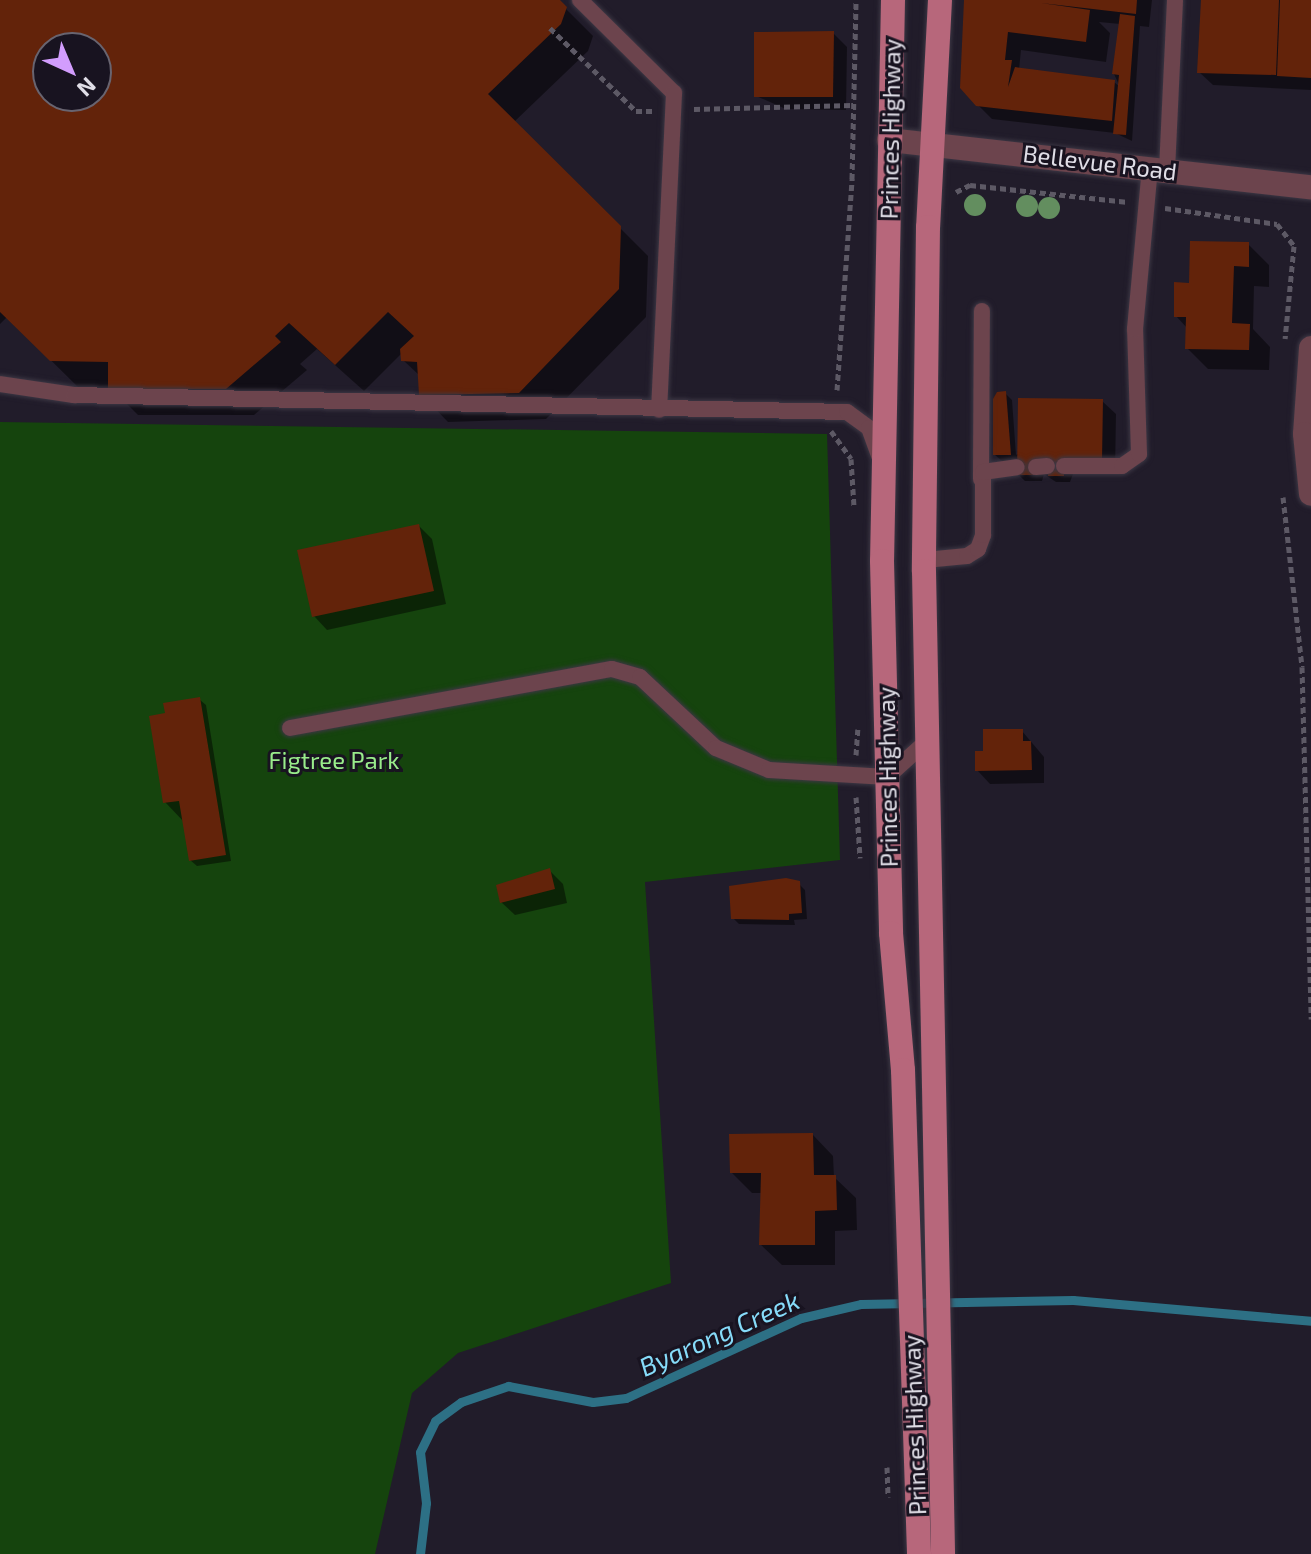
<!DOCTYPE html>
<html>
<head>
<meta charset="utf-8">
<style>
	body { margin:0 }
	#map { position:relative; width:1311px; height:1554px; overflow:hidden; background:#211c2a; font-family:"Exo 2",sans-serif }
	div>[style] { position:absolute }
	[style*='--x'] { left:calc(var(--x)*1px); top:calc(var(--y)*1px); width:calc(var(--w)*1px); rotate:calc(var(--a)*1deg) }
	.green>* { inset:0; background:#15440d }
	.shadow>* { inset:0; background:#0007 }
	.stream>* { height:9px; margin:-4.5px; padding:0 4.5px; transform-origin:4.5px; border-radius:4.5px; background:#2d7085 }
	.building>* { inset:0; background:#63230a }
	.path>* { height:5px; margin-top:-2.5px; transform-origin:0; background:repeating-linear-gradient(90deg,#5d5965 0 6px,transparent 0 10px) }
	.roads { filter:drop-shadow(0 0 2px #3c3744) drop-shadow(0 0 2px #3c3744) }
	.service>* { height:16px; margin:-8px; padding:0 8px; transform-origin:8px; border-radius:8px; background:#6c444d }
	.minor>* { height:24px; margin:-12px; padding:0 12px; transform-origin:12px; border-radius:12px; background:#6c444d }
	.tertiary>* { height:24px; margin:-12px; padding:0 12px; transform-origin:12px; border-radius:12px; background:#6c444d }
	.primary>* { height:24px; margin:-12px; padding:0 12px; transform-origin:12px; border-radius:12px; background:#b7677b }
	.trees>* { width:22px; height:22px; margin:-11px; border-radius:50%; background:#638e5f }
	span { translate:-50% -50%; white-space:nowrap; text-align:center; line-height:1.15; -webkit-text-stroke:6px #181320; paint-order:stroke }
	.street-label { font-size:24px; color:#e0dee7 }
	.park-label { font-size:24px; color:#99ec8b }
	.water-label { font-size:26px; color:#86dbf9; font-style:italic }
	.north { position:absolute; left:32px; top:32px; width:80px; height:80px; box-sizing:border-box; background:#181320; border:2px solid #686470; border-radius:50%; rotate:136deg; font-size:22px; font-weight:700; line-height:32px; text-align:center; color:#e0dee7 }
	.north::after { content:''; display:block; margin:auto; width:28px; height:36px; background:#d29dfd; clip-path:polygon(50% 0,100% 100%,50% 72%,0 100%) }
</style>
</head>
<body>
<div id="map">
	<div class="green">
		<div style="clip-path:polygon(0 422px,827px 434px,840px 860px,645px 882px,671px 1283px,458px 1353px,412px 1393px,375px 1554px,0 1554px)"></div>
	</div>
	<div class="shadow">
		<div style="clip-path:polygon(evenodd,0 0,557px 0,593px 36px,588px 51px,514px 122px,648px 256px,646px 317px,546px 419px,448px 422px,421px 394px,420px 376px,403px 360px,403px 352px,364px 391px,317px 349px,300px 364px,307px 370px,254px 415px,138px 415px,111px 388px,79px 388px,7px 317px,0 324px,0 0,48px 48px,96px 48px,96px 96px,48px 96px,48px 48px)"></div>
		<div style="clip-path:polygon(evenodd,965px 0,1152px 0,1149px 27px,1140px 26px,1132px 141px,1115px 133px,992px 119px,978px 105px,965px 0,1099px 22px,1120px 24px,1114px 74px,1120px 87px,1114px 82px,1019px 70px,1021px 50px,1106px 62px,1110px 33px,1099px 22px)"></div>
		<div style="clip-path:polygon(1203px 0,1311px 0,1311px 90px,1213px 85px,1199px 72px)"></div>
		<div style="clip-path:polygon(833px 33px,847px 47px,846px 110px,786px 109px,756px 96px)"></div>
		<div style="clip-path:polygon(1248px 244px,1269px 265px,1269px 287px,1254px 286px,1253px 329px,1270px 347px,1269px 370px,1208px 369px,1187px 348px,1187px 328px,1176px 316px,1191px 285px)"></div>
		<div style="clip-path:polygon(1005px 393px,1012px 400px,1016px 455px,1102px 401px,1116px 414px,1115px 474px,1073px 474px,1070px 482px,1056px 482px,1044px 474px,1042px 481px,1025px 481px,1019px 475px,1020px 461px,1002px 461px,995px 455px)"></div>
		<div style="clip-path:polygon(419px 526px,432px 539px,446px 604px,327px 630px,314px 616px)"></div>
		<div style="clip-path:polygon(199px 699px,206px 705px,231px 861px,197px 866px,190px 860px,184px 822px,165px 802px,167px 715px)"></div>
		<div style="clip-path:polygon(1022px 731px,1044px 757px,1044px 783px,990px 784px,977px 770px,985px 753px)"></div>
		<div style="clip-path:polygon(550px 871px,563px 884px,567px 903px,515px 915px,501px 902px)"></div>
		<div style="clip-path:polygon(799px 884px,805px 890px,807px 919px,794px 920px,795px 925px,739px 924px,733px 918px)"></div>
		<div style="clip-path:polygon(813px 1135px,833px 1156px,834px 1177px,856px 1198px,857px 1230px,835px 1231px,835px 1265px,782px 1265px,761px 1245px,763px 1193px,752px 1193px,732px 1173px)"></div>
	</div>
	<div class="stream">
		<div style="--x:420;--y:1554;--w:51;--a:-83.3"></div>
		<div style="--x:426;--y:1503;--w:51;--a:-96.7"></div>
		<div style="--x:420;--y:1452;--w:34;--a:-64"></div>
		<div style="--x:435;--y:1421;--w:32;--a:-36"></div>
		<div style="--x:461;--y:1402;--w:50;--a:-18.8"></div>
		<div style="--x:508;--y:1386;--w:86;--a:10.7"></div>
		<div style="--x:593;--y:1402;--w:33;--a:-7"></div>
		<div style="--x:626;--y:1398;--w:192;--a:-24.6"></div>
		<div style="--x:801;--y:1318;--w:62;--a:-13.1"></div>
		<div style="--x:861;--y:1304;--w:212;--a:-1.1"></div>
		<div style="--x:1073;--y:1300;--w:239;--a:5"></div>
	</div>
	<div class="building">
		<div style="clip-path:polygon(evenodd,0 0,560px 0,567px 7px,561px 24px,488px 94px,621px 226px,619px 289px,519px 393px,419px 395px,417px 362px,401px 361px,400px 349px,414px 336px,388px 312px,335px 365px,289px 323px,275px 336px,281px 342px,226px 389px,108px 389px,108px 362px,50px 361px,0 312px,0 0,48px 48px,96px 48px,96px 96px,48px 96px,48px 48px)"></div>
		<div style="clip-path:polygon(964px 0,1137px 0,1136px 14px,1041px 3px,1090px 10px,1086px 42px,1008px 32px,1005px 60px,1012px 60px,1008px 87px,1015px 67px,1115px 80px,1112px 121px,976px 106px,960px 88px)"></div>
		<div style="clip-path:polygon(1201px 0,1279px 0,1276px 75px,1197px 73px)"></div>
		<div style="clip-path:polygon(1280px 0,1311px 0,1311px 78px,1277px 76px)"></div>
		<div style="clip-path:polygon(1120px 14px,1135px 16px,1126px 135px,1113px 134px,1119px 75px,1112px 74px)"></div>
		<div style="clip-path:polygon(834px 31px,833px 97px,754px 97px,754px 32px)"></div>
		<div style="clip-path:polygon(1190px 241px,1249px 242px,1249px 267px,1234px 266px,1232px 323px,1250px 324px,1249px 350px,1185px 349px,1186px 317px,1174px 317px,1174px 282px,1189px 283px)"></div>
		<div style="clip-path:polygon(1006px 391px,1011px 455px,993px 455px,993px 399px,997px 392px)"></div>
		<div style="clip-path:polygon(1018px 398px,1103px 399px,1102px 461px,1064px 466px,1064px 476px,1048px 476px,1047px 466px,1036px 467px,1036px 475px,1017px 475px)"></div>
		<div style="clip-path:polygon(419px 524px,434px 591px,312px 617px,297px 550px)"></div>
		<div style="clip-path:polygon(200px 697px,226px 855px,189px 861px,179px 801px,163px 803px,149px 716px,165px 713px,163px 703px)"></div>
		<div style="clip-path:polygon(983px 729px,1023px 729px,1023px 741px,1031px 741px,1032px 770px,975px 771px,975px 751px,983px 751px)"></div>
		<div style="clip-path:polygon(550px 868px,555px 889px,500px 903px,496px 885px)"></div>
		<div style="clip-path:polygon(786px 878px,800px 881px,802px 913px,789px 914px,789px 920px,731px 919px,729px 886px)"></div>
		<div style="clip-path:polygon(813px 1133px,814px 1175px,836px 1175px,837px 1210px,815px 1211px,815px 1245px,759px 1245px,761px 1173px,730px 1173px,729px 1134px)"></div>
	</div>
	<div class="path">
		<div style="--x:550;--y:28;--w:120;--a:44"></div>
		<div style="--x:636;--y:111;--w:16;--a:0"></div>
		<div style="--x:694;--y:109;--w:159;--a:-1.4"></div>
		<div style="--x:956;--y:192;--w:16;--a:-27"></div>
		<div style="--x:970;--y:185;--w:159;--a:6.1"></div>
		<div style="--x:1165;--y:208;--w:113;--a:8.1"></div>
		<div style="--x:1277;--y:224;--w:28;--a:52"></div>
		<div style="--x:1294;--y:246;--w:93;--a:95.5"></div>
		<div style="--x:837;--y:390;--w:212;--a:-85.9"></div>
		<div style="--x:852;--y:179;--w:179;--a:-88.7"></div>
		<div style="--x:831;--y:431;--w:34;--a:54"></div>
		<div style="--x:851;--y:459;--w:48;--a:86.4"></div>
		<div style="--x:1283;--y:497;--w:171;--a:83.6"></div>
		<div style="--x:1302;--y:667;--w:352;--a:88.5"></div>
		<div style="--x:856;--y:755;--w:26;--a:-86"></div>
		<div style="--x:856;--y:797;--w:61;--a:86.2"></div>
		<div style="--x:887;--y:1467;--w:30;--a:88"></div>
	</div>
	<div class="roads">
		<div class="service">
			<div style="--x:580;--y:0;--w:132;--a:44.7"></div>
			<div style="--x:674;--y:93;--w:317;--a:92.7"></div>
			<div style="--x:1167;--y:170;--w:170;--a:-87.3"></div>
			<div style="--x:0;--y:384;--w:75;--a:8.5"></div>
			<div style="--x:74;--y:395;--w:773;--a:1.26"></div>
			<div style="--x:847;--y:412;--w:27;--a:36"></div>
			<div style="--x:869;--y:428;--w:30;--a:70"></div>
			<div style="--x:1064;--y:466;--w:58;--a:0"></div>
			<div style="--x:1122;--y:466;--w:21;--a:-35"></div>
			<div style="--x:1139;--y:454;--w:125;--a:-91.8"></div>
			<div style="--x:1135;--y:329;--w:163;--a:-84.7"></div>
			<div style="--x:1036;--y:467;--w:11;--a:-5"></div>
			<div style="--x:981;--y:479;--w:168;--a:-89.7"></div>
			<div style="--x:925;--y:560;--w:42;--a:-5.4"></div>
			<div style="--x:967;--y:556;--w:13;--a:-32"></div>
			<div style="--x:978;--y:549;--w:15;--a:-70"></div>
			<div style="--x:983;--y:535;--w:63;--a:-90"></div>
			<div style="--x:983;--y:472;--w:34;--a:-8"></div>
			<div style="--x:290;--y:728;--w:327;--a:-10.4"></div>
			<div style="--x:612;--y:669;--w:29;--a:16"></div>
			<div style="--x:640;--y:677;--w:104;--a:43.1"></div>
			<div style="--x:716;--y:748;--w:57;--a:22.5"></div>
			<div style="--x:769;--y:770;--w:118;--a:3.4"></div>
			<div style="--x:887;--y:777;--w:54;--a:-42"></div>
		</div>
		<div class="minor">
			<div style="--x:1311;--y:348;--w:86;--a:94"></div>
			<div style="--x:1305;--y:434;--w:60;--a:84.3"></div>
		</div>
		<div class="tertiary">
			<div style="--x:889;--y:140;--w:425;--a:6.4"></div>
		</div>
		<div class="primary">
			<div style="--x:893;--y:0;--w:561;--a:91.12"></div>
			<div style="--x:882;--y:561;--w:372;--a:88.6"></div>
			<div style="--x:891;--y:933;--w:138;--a:85"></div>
			<div style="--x:903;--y:1070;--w:484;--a:88.1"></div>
			<div style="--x:940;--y:0;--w:227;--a:93"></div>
			<div style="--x:928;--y:227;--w:344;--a:90.7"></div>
			<div style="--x:924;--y:571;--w:983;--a:88.89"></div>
		</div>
	</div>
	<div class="trees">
		<div style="left:975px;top:205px"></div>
		<div style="left:1027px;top:206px"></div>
		<div style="left:1049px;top:208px"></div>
	</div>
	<div class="street-label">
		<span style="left:890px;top:129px;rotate:-89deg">Princes Highway</span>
		<span style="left:1100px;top:162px;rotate:7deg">Bellevue Road</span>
		<span style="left:887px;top:777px;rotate:-91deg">Princes Highway</span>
		<span style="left:914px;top:1425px;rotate:-92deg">Princes Highway</span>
	</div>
	<div class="park-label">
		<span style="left:334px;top:760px">Figtree Park</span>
	</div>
	<div class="water-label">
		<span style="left:719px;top:1333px;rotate:-24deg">Byarong Creek</span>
	</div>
	<div class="north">N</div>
</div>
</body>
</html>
